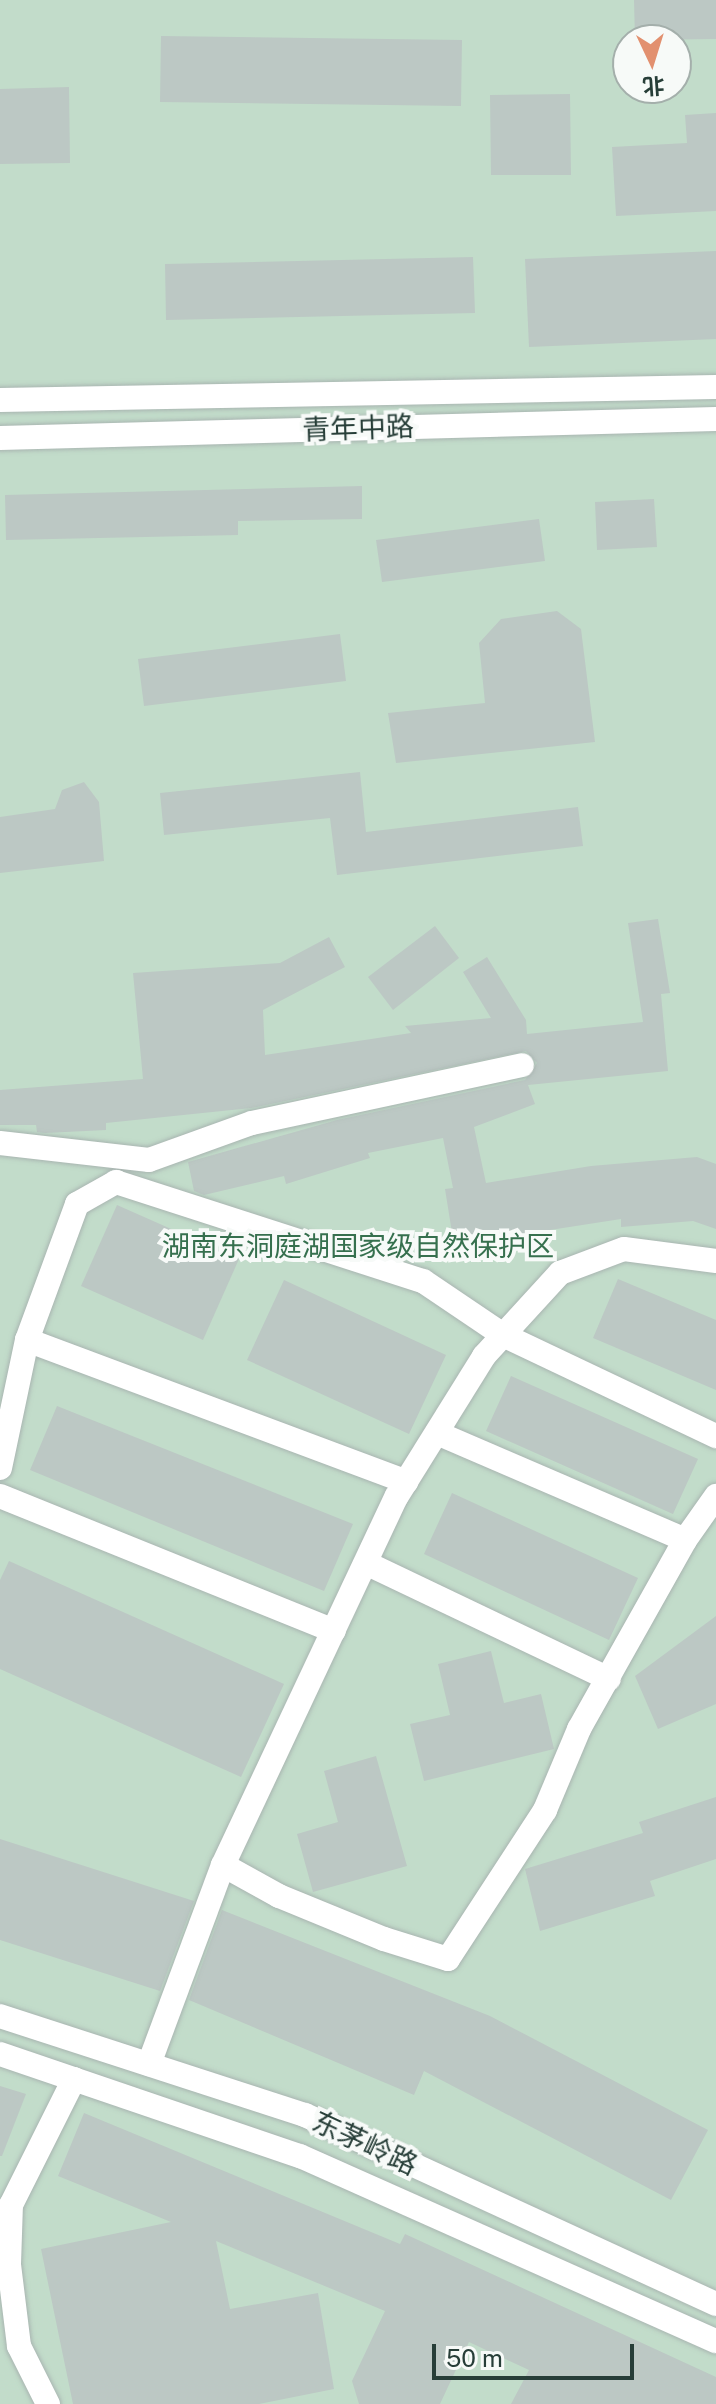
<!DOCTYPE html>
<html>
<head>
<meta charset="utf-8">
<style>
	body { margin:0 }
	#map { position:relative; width:716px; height:2404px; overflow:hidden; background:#e6edea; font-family:"Public Sans","Noto Sans SC",sans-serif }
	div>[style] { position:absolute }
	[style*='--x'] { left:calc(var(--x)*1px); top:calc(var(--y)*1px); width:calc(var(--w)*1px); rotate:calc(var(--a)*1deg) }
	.green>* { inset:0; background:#c2dcca }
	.building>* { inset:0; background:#bcc8c4 }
	.roads { filter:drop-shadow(0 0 2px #a9b5b1) drop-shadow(0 0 2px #a9b5b1) }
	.minor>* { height:24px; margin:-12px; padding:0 12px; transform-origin:12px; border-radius:12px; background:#fff }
	.secondary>* { height:24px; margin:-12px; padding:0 12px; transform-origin:12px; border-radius:12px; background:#fff }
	span { translate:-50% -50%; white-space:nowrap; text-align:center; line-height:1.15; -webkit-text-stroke:8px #f7faf8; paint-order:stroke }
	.street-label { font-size:28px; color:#273e38 }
	.park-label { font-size:28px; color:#36704e }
	.north { position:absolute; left:612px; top:24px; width:80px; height:80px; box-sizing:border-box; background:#f7faf8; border:2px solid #a4afab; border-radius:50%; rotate:176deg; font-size:22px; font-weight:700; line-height:32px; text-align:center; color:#273e38 }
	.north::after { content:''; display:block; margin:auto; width:28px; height:36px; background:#e2906f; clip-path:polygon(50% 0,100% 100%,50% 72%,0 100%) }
	.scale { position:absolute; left:432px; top:2344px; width:202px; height:36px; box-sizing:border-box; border:4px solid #273e38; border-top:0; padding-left:10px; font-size:24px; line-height:28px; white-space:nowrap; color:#273e38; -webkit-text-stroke:6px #f7faf8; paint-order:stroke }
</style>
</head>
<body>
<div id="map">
	<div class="green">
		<div style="clip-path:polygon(evenodd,0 0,716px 0,716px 2404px,0 2404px,0 0,628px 40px,676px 40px,676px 88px,628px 88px,628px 40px)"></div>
	</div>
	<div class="building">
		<div style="clip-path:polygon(634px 0,716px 0,716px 39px,635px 40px)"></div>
		<div style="clip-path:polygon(161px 36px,462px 40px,461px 106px,160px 102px)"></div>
		<div style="clip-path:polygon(69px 87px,70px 163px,0 164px,0 89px)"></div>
		<div style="clip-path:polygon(570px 94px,571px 175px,491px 175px,490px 95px)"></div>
		<div style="clip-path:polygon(716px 113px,716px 211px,616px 216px,612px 147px,687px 143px,685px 115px)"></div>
		<div style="clip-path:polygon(716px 251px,716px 339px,529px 347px,525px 259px)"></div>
		<div style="clip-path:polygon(473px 257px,475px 313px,166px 320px,165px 264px)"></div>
		<div style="clip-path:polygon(362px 486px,362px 519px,238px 521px,238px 535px,6px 540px,5px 495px)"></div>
		<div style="clip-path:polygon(654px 499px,657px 547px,597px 550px,595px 502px)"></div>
		<div style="clip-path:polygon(539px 519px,545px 561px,382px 582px,376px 540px)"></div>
		<div style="clip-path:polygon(557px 611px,581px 629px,595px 742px,396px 763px,388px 713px,485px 703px,479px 643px,501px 619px)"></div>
		<div style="clip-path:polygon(340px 634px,346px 681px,144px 706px,138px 659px)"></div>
		<div style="clip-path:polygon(360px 772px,366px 832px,578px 807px,583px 846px,337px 875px,330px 818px,164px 835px,160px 793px)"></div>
		<div style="clip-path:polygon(84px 782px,99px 802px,104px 861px,0 873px,0 817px,55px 809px,62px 790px)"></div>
		<div style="clip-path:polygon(658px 919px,670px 993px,661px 994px,668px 1071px,528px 1085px,535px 1104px,474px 1127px,486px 1183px,591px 1166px,697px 1157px,716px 1164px,716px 1229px,693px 1221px,621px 1227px,621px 1219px,454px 1245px,445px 1189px,453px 1188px,443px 1138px,368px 1153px,370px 1158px,286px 1184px,284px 1176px,204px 1195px,194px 1191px,188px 1162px,337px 1120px,525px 1080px,537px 1063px,526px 1051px,251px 1108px,106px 1123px,106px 1130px,45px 1133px,37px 1132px,36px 1125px,0 1125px,0 1090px,143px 1079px,133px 973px,280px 963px,329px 937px,345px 967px,263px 1010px,265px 1055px,411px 1033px,405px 1026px,491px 1018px,463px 972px,487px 957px,526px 1020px,527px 1034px,643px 1022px,628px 923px)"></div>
		<div style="clip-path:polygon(435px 926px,459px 958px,393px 1010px,368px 977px)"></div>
		<div style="clip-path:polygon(117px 1205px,239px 1259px,203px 1340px,81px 1286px)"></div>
		<div style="clip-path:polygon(618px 1279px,716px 1320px,716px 1390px,593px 1338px)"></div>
		<div style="clip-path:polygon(284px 1280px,446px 1355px,409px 1434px,247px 1360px)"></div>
		<div style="clip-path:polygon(511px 1376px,698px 1459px,673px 1514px,486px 1431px)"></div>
		<div style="clip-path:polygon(57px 1406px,353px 1524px,324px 1591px,30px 1470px)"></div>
		<div style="clip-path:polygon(452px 1493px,638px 1578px,609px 1640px,424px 1554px)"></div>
		<div style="clip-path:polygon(9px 1561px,284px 1684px,241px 1777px,0 1669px,0 1580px)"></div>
		<div style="clip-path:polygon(716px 1616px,716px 1704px,658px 1729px,635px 1676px)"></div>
		<div style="clip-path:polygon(491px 1651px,504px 1703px,541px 1694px,554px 1749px,424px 1781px,410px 1724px,450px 1715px,438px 1664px)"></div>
		<div style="clip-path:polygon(376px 1756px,407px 1866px,313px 1892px,297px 1834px,338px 1822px,324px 1771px)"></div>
		<div style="clip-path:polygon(716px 1797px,716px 1859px,650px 1881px,655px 1896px,540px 1931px,525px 1869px,643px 1833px,639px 1822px)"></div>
		<div style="clip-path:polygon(0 1839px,194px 1901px,160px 1991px,0 1940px)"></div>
		<div style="clip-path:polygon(222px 1910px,490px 2016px,708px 2130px,671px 2200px,424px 2071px,414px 2095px,189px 2000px)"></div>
		<div style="clip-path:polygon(0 2086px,26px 2094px,2px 2156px,0 2156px)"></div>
		<div style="clip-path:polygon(84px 2113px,400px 2244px,405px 2234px,716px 2377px,716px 2404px,511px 2404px,529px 2370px,469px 2342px,440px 2404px,359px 2404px,352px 2381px,385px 2311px,216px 2241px,230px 2309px,318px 2293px,334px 2389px,259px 2404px,73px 2404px,41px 2249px,171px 2222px,58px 2176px)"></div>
	</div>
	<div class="roads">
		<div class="minor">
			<div style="--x:0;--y:1143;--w:150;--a:6.5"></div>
			<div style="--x:149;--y:1160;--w:109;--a:-19.8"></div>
			<div style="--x:252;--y:1123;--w:276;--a:-12.1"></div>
			<div style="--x:27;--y:1340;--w:405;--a:20.5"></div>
			<div style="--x:437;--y:1433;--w:270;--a:23.3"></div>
			<div style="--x:0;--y:1468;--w:131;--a:-78.1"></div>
			<div style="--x:27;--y:1340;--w:145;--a:-69.8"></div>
			<div style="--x:77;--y:1204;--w:45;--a:-29.4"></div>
			<div style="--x:116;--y:1182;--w:323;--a:17.9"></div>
			<div style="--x:423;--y:1281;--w:97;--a:34"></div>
			<div style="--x:503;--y:1335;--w:236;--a:25.4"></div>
			<div style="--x:0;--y:1496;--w:360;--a:22"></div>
			<div style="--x:366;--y:1563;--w:269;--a:25.5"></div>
			<div style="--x:223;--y:1865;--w:64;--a:29"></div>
			<div style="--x:279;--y:1896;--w:113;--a:22.3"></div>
			<div style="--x:384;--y:1939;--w:67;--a:17.4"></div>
			<div style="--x:448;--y:1959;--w:178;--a:-56.9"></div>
			<div style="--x:545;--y:1810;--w:88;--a:-67.2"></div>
			<div style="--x:579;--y:1729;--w:217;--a:-60.7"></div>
			<div style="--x:685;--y:1540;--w:54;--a:-54.8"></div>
			<div style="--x:149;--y:2064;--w:212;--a:-69.6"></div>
			<div style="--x:223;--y:1865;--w:408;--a:-64.8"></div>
			<div style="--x:397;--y:1496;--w:165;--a:-58.1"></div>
			<div style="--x:484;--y:1356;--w:113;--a:-47.5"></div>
			<div style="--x:560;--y:1273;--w:68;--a:-20.6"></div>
			<div style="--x:624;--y:1249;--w:93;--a:7.4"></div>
			<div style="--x:48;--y:2404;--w:65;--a:-116.6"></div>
			<div style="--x:19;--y:2346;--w:83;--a:-97"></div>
			<div style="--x:9;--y:2264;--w:59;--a:-88.1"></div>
			<div style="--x:11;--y:2205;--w:141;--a:-63.4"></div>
		</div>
		<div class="secondary">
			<div style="--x:0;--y:400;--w:716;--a:-1.04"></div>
			<div style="--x:0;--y:438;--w:716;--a:-1.52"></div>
			<div style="--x:0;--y:2016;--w:321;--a:18"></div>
			<div style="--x:305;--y:2115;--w:452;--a:24.7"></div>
			<div style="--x:0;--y:2054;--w:317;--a:18.8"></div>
			<div style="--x:300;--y:2156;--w:455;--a:24"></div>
		</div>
	</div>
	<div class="street-label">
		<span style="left:358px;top:428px;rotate:-2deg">青年中路</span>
		<span style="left:365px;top:2143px;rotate:25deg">东茅岭路</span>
	</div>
	<div class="park-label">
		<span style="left:358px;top:1246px">湖南东洞庭湖国家级自然保护区</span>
	</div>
	<div class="north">北</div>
	<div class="scale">50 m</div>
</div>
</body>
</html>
